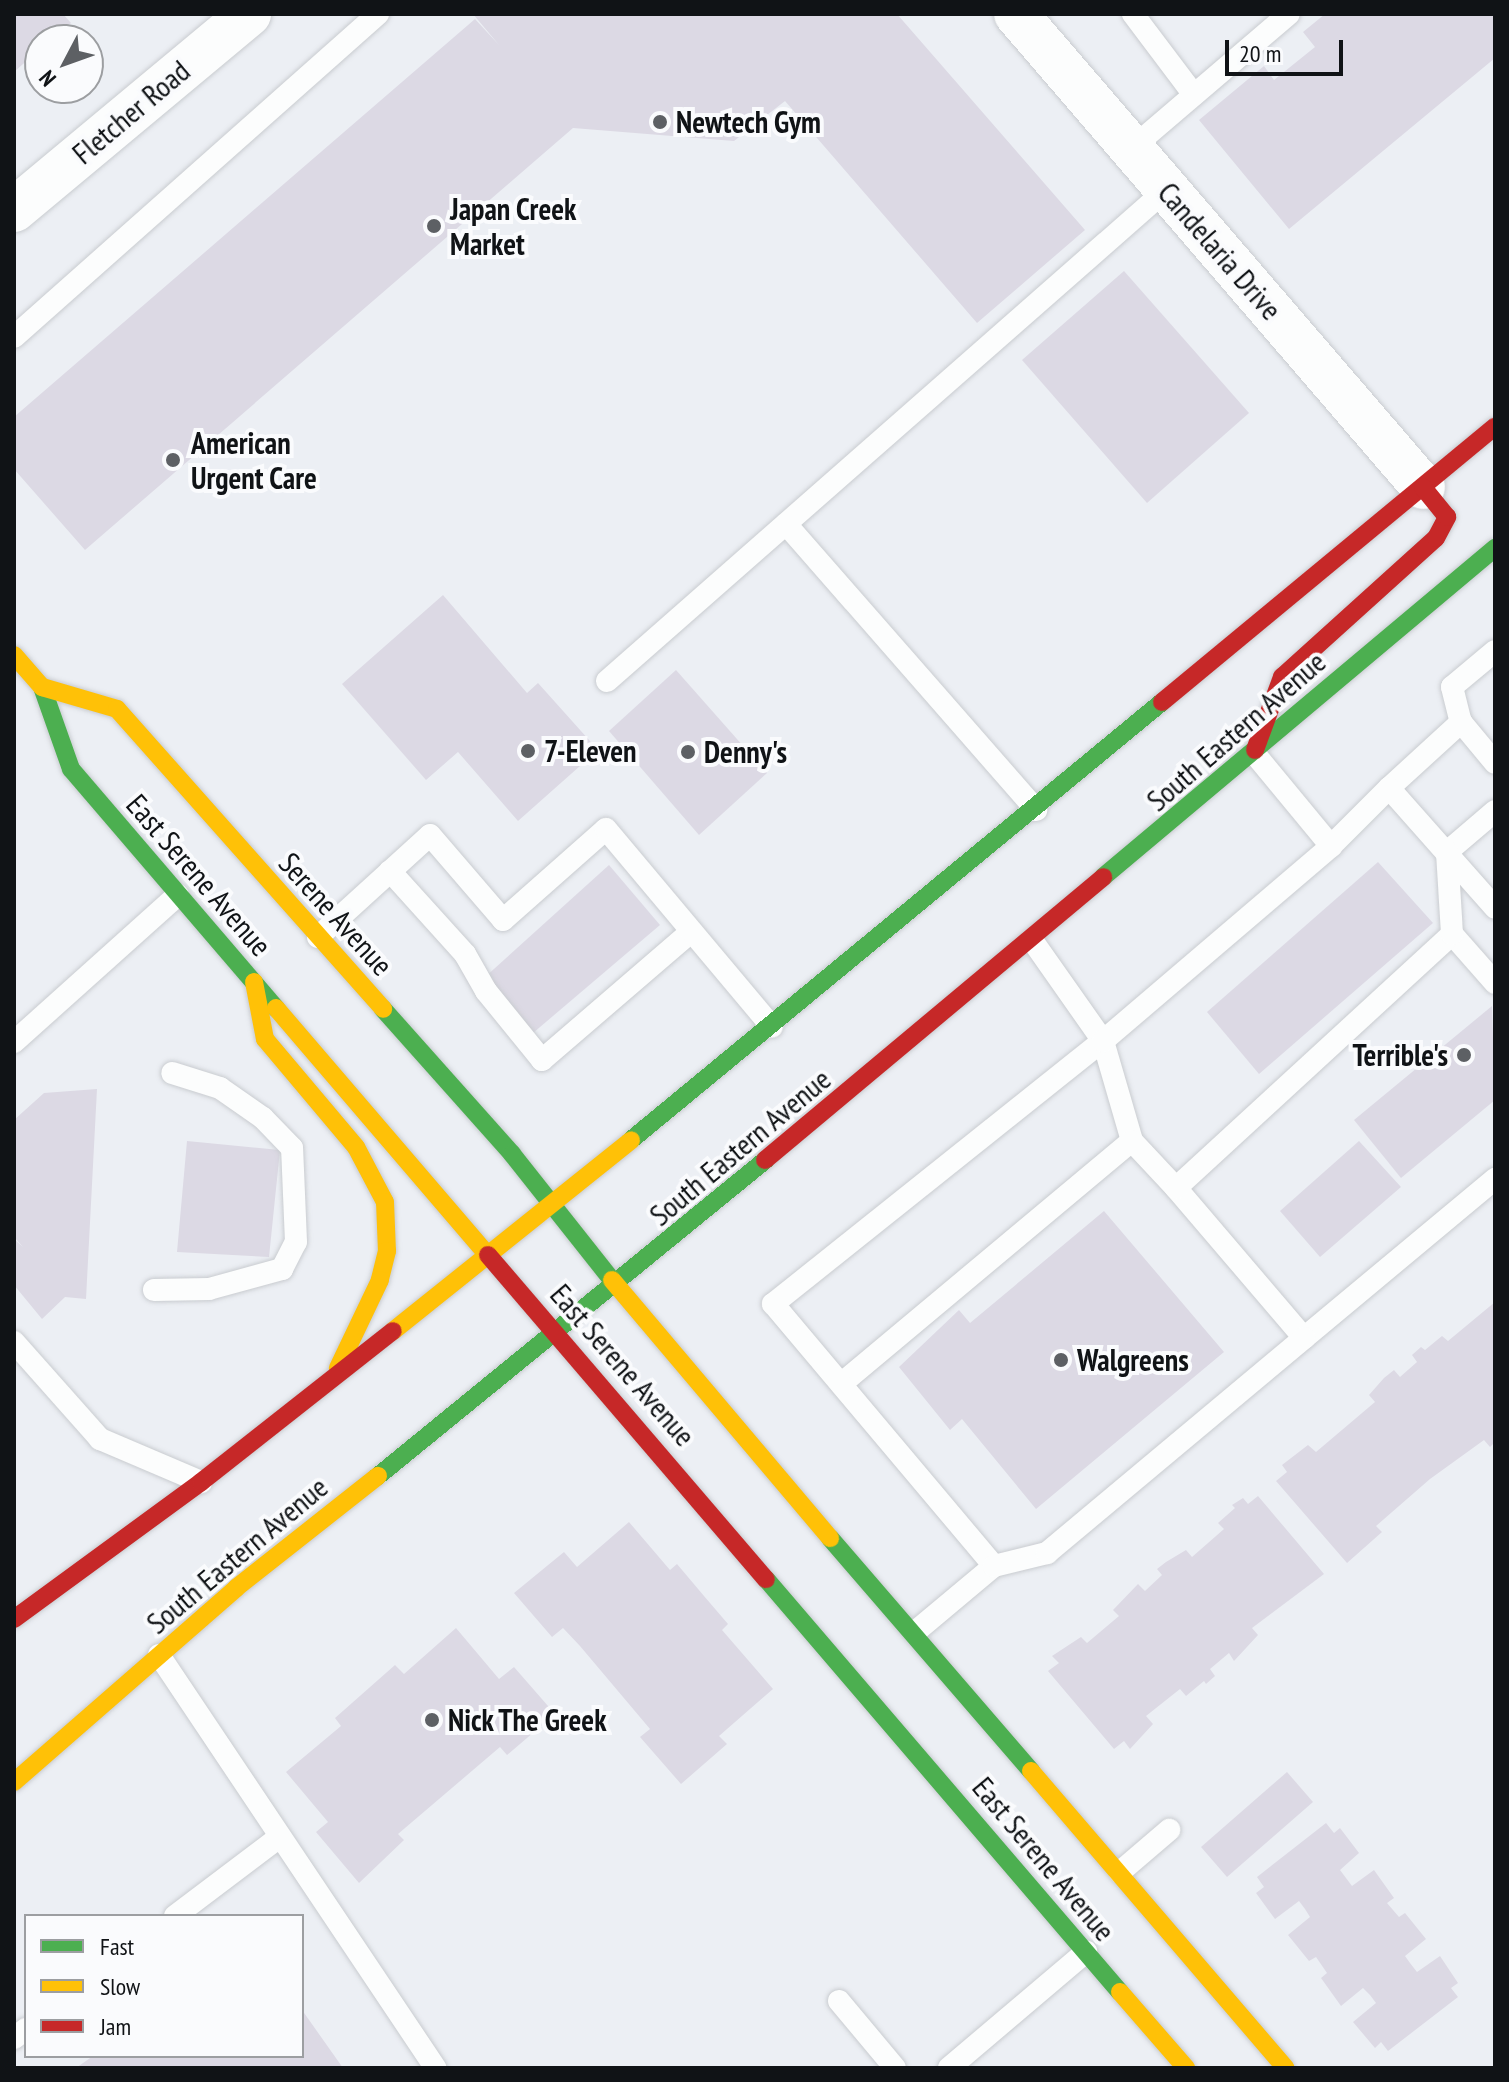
<!DOCTYPE html>
<html>
<head>
<meta charset="utf-8">
<style>
	body { margin:0 }
	#map { position:relative; width:1509px; height:2082px; overflow:hidden; background:#eceff4; font-family:"PT Sans Narrow",sans-serif }
	div>[style] { position:absolute }
	[style*='--x'] { left:calc(var(--x)*1px); top:calc(var(--y)*1px); width:calc(var(--w)*1px); rotate:calc(var(--a)*1deg) }
	.building>* { inset:0; background:#dcd9e4 }
	.roads { filter:drop-shadow(0 0 2px #c9ccd0) drop-shadow(0 0 2px #c9ccd0) }
	.lane>* { height:22px; margin:-11px; padding:0 11px; transform-origin:11px; border-radius:11px; background:#fcfdfd }
	.street>* { height:44px; margin:-22px; padding:0 22px; transform-origin:22px; border-radius:22px; background:#fcfdfd }
	.fast>* { height:18px; margin:-9px; padding:0 9px; transform-origin:9px; border-radius:9px; background:#4caf50 }
	.slow>* { height:18px; margin:-9px; padding:0 9px; transform-origin:9px; border-radius:9px; background:#ffc107 }
	.jam>* { height:18px; margin:-9px; padding:0 9px; transform-origin:9px; border-radius:9px; background:#c62828 }
	.dots>* { width:22px; height:22px; translate:-50% -50%; box-sizing:border-box; border:4px solid #fafbfd; border-radius:50% }
	span { translate:-50% -50%; white-space:nowrap; text-align:center; line-height:1.15; -webkit-text-stroke:8px #fafbfd; paint-order:stroke }
	.street-label { font-size:30px; color:#101316 }
	.poi-label { font-size:30px; color:#101316; font-weight:700 }
	.left { translate:0 -50%; text-align:left }
	.right { translate:-100% -50%; text-align:right }
	.frame { position:absolute; inset:0; border:16px solid #101316; pointer-events:none }
	.legend { position:absolute; left:24px; top:1914px; width:280px; height:144px; box-sizing:border-box; background:#fafbfd; border:2px solid #9c9ea1; margin:0; padding:10px 14px; list-style:none; font-size:24px; color:#101316 }
	.legend li { display:flex; align-items:center; gap:16px; height:40px }
	.legend b { width:40px; border:2px solid #9c9ea1 }
	.north { position:absolute; left:24px; top:24px; width:80px; height:80px; box-sizing:border-box; background:#fafbfd; border:2px solid #9c9ea1; border-radius:50%; rotate:229deg; font-size:22px; font-weight:700; line-height:32px; text-align:center; color:#101316 }
	.north::after { content:''; display:block; margin:auto; width:28px; height:36px; background:#5d6064; clip-path:polygon(50% 0,100% 100%,50% 72%,0 100%) }
	.scale { position:absolute; left:1225px; top:40px; width:118px; height:36px; box-sizing:border-box; border:4px solid #101316; border-top:0; padding-left:10px; font-size:24px; line-height:28px; white-space:nowrap; color:#101316; -webkit-text-stroke:6px #fafbfd; paint-order:stroke }
</style>
</head>
<body>
<div id="map">
	<div class="building">
		<div style="clip-path:polygon(14px 14px,63px 14px,71px 23px,51px 40px,40px 40px,40px 49px,14px 72px)"></div>
		<div style="clip-path:polygon(473px 14px,897px 14px,1085px 230px,977px 323px,785px 101px,734px 141px,573px 128px,85px 550px,14px 469px,14px 417px,475px 19px,499px 45px)"></div>
		<div style="clip-path:polygon(1325px 14px,1495px 14px,1495px 58px,1289px 229px,1199px 120px,1264px 66px,1274px 80px,1315px 47px,1303px 32px)"></div>
		<div style="clip-path:polygon(1124px 271px,1249px 413px,1147px 503px,1022px 360px)"></div>
		<div style="clip-path:polygon(443px 595px,527px 693px,538px 683px,598px 750px,518px 821px,458px 752px,426px 780px,342px 684px)"></div>
		<div style="clip-path:polygon(676px 670px,767px 773px,699px 835px,609px 731px)"></div>
		<div style="clip-path:polygon(1378px 862px,1433px 923px,1259px 1074px,1207px 1012px)"></div>
		<div style="clip-path:polygon(609px 865px,660px 925px,533px 1033px,484px 978px)"></div>
		<div style="clip-path:polygon(1492px 1006px,1495px 1100px,1401px 1178px,1354px 1120px)"></div>
		<div style="clip-path:polygon(97px 1089px,86px 1299px,65px 1297px,42px 1319px,14px 1285px,14px 1239px,23px 1247px,14px 1237px,14px 1120px,44px 1093px)"></div>
		<div style="clip-path:polygon(187px 1141px,280px 1150px,269px 1257px,177px 1252px)"></div>
		<div style="clip-path:polygon(1359px 1141px,1401px 1187px,1320px 1257px,1280px 1211px)"></div>
		<div style="clip-path:polygon(1104px 1211px,1224px 1352px,1036px 1509px,962px 1419px,950px 1430px,899px 1367px,959px 1310px,970px 1323px)"></div>
		<div style="clip-path:polygon(1495px 1302px,1495px 1442px,1490px 1447px,1484px 1440px,1430px 1479px,1376px 1526px,1382px 1532px,1347px 1563px,1276px 1481px,1287px 1472px,1282px 1465px,1308px 1445px,1316px 1452px,1375px 1402px,1369px 1395px,1384px 1378px,1394px 1370px,1400px 1377px,1417px 1362px,1412px 1355px,1421px 1347px,1425px 1350px,1442px 1336px,1448px 1341px)"></div>
		<div style="clip-path:polygon(1258px 1496px,1324px 1574px,1252px 1628px,1258px 1635px,1234px 1661px,1229px 1653px,1210px 1669px,1215px 1676px,1206px 1684px,1204px 1681px,1186px 1696px,1180px 1689px,1146px 1716px,1153px 1724px,1130px 1749px,1124px 1741px,1114px 1749px,1048px 1671px,1059px 1663px,1052px 1656px,1081px 1637px,1087px 1643px,1119px 1616px,1113px 1610px,1138px 1584px,1145px 1591px,1162px 1575px,1157px 1569px,1166px 1562px,1186px 1550px,1192px 1557px,1224px 1529px,1218px 1523px,1235px 1508px,1232px 1505px,1243px 1498px,1248px 1504px)"></div>
		<div style="clip-path:polygon(629px 1522px,670px 1570px,677px 1564px,704px 1596px,728px 1624px,722px 1630px,773px 1689px,719px 1736px,727px 1744px,681px 1784px,640px 1737px,650px 1729px,580px 1646px,563px 1628px,552px 1637px,514px 1593px,564px 1552px,577px 1567px)"></div>
		<div style="clip-path:polygon(456px 1628px,499px 1679px,514px 1667px,555px 1714px,507px 1755px,500px 1747px,398px 1834px,404px 1840px,359px 1883px,316px 1832px,328px 1822px,286px 1772px,341px 1726px,335px 1718px,395px 1665px,404px 1674px)"></div>
		<div style="clip-path:polygon(1287px 1772px,1313px 1802px,1227px 1877px,1201px 1847px)"></div>
		<div style="clip-path:polygon(1326px 1823px,1334px 1833px,1340px 1828px,1359px 1853px,1340px 1870px,1352px 1886px,1374px 1870px,1394px 1898px,1387px 1903px,1399px 1917px,1405px 1913px,1426px 1939px,1405px 1956px,1410px 1963px,1417px 1972px,1440px 1956px,1458px 1983px,1451px 1988px,1458px 1997px,1388px 2051px,1381px 2042px,1375px 2048px,1353px 2022px,1376px 2003px,1370px 1995px,1363px 1988px,1341px 2006px,1321px 1978px,1327px 1973px,1316px 1957px,1309px 1961px,1288px 1935px,1310px 1917px,1305px 1909px,1299px 1901px,1275px 1919px,1256px 1893px,1264px 1887px,1257px 1877px)"></div>
		<div style="clip-path:polygon(302px 2010px,343px 2068px,76px 2068px,93px 2056px,302px 2056px)"></div>
	</div>
	<div class="roads">
		<div class="lane">
			<div style="--x:1133;--y:14;--w:101;--a:53"></div>
			<div style="--x:1132;--y:148;--w:206;--a:-40.5"></div>
			<div style="--x:14;--y:337;--w:487;--a:-41.6"></div>
			<div style="--x:786;--y:524;--w:380;--a:48.8"></div>
			<div style="--x:1495;--y:651;--w:56;--a:140.1"></div>
			<div style="--x:1452;--y:687;--w:36;--a:76"></div>
			<div style="--x:1461;--y:722;--w:53;--a:50.3"></div>
			<div style="--x:607;--y:681;--w:745;--a:-41.3"></div>
			<div style="--x:1254;--y:753;--w:121;--a:50.4"></div>
			<div style="--x:1389;--y:788;--w:98;--a:-42.5"></div>
			<div style="--x:1447;--y:852;--w:63;--a:-40.5"></div>
			<div style="--x:390;--y:871;--w:112;--a:47.9"></div>
			<div style="--x:465;--y:954;--w:43;--a:60.4"></div>
			<div style="--x:486;--y:991;--w:89;--a:50.9"></div>
			<div style="--x:542;--y:1060;--w:196;--a:-40.7"></div>
			<div style="--x:1452;--y:934;--w:65;--a:48.7"></div>
			<div style="--x:318;--y:937;--w:151;--a:-42.3"></div>
			<div style="--x:430;--y:835;--w:112;--a:49.3"></div>
			<div style="--x:503;--y:920;--w:137;--a:-41.5"></div>
			<div style="--x:606;--y:829;--w:258;--a:50"></div>
			<div style="--x:1032;--y:940;--w:123;--a:54.9"></div>
			<div style="--x:1103;--y:1041;--w:104;--a:73.8"></div>
			<div style="--x:14;--y:1042;--w:220;--a:-41.9"></div>
			<div style="--x:1176;--y:1188;--w:197;--a:49.5"></div>
			<div style="--x:1304;--y:1338;--w:249;--a:-39.8"></div>
			<div style="--x:154;--y:1290;--w:55;--a:-1"></div>
			<div style="--x:209;--y:1289;--w:76;--a:-15.3"></div>
			<div style="--x:282;--y:1269;--w:30;--a:-63"></div>
			<div style="--x:296;--y:1242;--w:94;--a:-92.4"></div>
			<div style="--x:292;--y:1148;--w:42;--a:-134"></div>
			<div style="--x:263;--y:1118;--w:52;--a:-145.1"></div>
			<div style="--x:220;--y:1088;--w:50;--a:-162.6"></div>
			<div style="--x:14;--y:1342;--w:130;--a:48.4"></div>
			<div style="--x:100;--y:1439;--w:110;--a:23.1"></div>
			<div style="--x:841;--y:1384;--w:379;--a:-39.9"></div>
			<div style="--x:1132;--y:1141;--w:64;--a:46.9"></div>
			<div style="--x:1176;--y:1188;--w:375;--a:-42.6"></div>
			<div style="--x:1452;--y:934;--w:82;--a:-93.5"></div>
			<div style="--x:994;--y:1566;--w:343;--a:-130.1"></div>
			<div style="--x:773;--y:1304;--w:422;--a:-38.6"></div>
			<div style="--x:1103;--y:1041;--w:300;--a:-40.5"></div>
			<div style="--x:1331;--y:846;--w:82;--a:-45"></div>
			<div style="--x:1389;--y:788;--w:160;--a:48.5"></div>
			<div style="--x:915;--y:1632;--w:103;--a:-39.9"></div>
			<div style="--x:994;--y:1566;--w:55;--a:-13.8"></div>
			<div style="--x:1047;--y:1553;--w:335;--a:-39.9"></div>
			<div style="--x:159;--y:1655;--w:497;--a:56.2"></div>
			<div style="--x:1120;--y:1872;--w:65;--a:-40.6"></div>
			<div style="--x:175;--y:1916;--w:129;--a:-37.1"></div>
			<div style="--x:839;--y:2001;--w:87;--a:50.1"></div>
			<div style="--x:14;--y:2038;--w:15;--a:-37"></div>
			<div style="--x:949;--y:2068;--w:180;--a:-40.3"></div>
		</div>
		<div class="street">
			<div style="--x:1016;--y:14;--w:624;--a:49.29"></div>
			<div style="--x:14;--y:210;--w:306;--a:-39.8"></div>
		</div>
		<div class="fast">
			<div style="--x:42;--y:687;--w:87;--a:70.5"></div>
			<div style="--x:71;--y:769;--w:315;--a:49.4"></div>
			<div style="--x:1103;--y:877;--w:512;--a:-40.01"></div>
			<div style="--x:383;--y:1009;--w:194;--a:48.3"></div>
			<div style="--x:512;--y:1154;--w:161;--a:51.6"></div>
			<div style="--x:631;--y:1140;--w:688;--a:-39.52"></div>
			<div style="--x:378;--y:1476;--w:500;--a:-39.2"></div>
			<div style="--x:830;--y:1538;--w:308;--a:49.2"></div>
			<div style="--x:766;--y:1579;--w:544;--a:49.4"></div>
		</div>
		<div class="slow">
			<div style="--x:14;--y:655;--w:43;--a:48.8"></div>
			<div style="--x:42;--y:687;--w:78;--a:16.3"></div>
			<div style="--x:117;--y:709;--w:401;--a:48.4"></div>
			<div style="--x:254;--y:982;--w:58;--a:79.1"></div>
			<div style="--x:265;--y:1039;--w:141;--a:49.9"></div>
			<div style="--x:356;--y:1147;--w:62;--a:62.2"></div>
			<div style="--x:385;--y:1202;--w:49;--a:87.7"></div>
			<div style="--x:387;--y:1251;--w:30;--a:104"></div>
			<div style="--x:380;--y:1280;--w:98;--a:115.5"></div>
			<div style="--x:276;--y:1008;--w:326;--a:49.4"></div>
			<div style="--x:612;--y:1280;--w:338;--a:49.8"></div>
			<div style="--x:393;--y:1331;--w:305;--a:-38.7"></div>
			<div style="--x:1031;--y:1771;--w:391;--a:49.4"></div>
			<div style="--x:14;--y:1782;--w:295;--a:-41.1"></div>
			<div style="--x:236;--y:1588;--w:181;--a:-38.3"></div>
			<div style="--x:1120;--y:1992;--w:101;--a:49"></div>
		</div>
		<div class="jam">
			<div style="--x:1162;--y:702;--w:432;--a:-39.6"></div>
			<div style="--x:1255;--y:750;--w:78;--a:-69.7"></div>
			<div style="--x:1282;--y:677;--w:207;--a:-42.1"></div>
			<div style="--x:1436;--y:538;--w:24;--a:-62"></div>
			<div style="--x:1447;--y:517;--w:38;--a:-129"></div>
			<div style="--x:765;--y:1160;--w:441;--a:-39.9"></div>
			<div style="--x:488;--y:1255;--w:427;--a:49.4"></div>
			<div style="--x:14;--y:1619;--w:232;--a:-36.2"></div>
			<div style="--x:201;--y:1482;--w:244;--a:-38.2"></div>
		</div>
	</div>
	<div class="dots">
		<div style="left:660px;top:122px;background:#5d6064"></div>
		<div style="left:434px;top:226px;background:#5d6064"></div>
		<div style="left:173px;top:460px;background:#5d6064"></div>
		<div style="left:528px;top:751px;background:#5d6064"></div>
		<div style="left:688px;top:752px;background:#5d6064"></div>
		<div style="left:1464px;top:1055px;background:#5d6064"></div>
		<div style="left:1061px;top:1360px;background:#5d6064"></div>
		<div style="left:432px;top:1720px;background:#5d6064"></div>
	</div>
	<div class="street-label">
		<span style="left:131px;top:112px;rotate:-40deg">Fletcher Road</span>
		<span style="left:1220px;top:251px;rotate:49deg">Candelaria Drive</span>
		<span style="left:1236px;top:731px;rotate:-41deg">South Eastern Avenue</span>
		<span style="left:199px;top:875px;rotate:49deg">East Serene Avenue</span>
		<span style="left:336px;top:914px;rotate:48deg">Serene Avenue</span>
		<span style="left:740px;top:1147px;rotate:-40deg">South Eastern Avenue</span>
		<span style="left:623px;top:1365px;rotate:49deg">East Serene Avenue</span>
		<span style="left:237px;top:1555px;rotate:-40deg">South Eastern Avenue</span>
		<span style="left:1044px;top:1859px;rotate:50deg">East Serene Avenue</span>
	</div>
	<div class="poi-label">
		<span class="left" style="left:676px;top:122px">Newtech Gym</span>
		<span class="left" style="left:450px;top:226px">Japan Creek<br>Market</span>
		<span class="left" style="left:191px;top:460px">American<br>Urgent Care</span>
		<span class="left" style="left:544px;top:751px">7-Eleven</span>
		<span class="left" style="left:704px;top:752px">Denny's</span>
		<span class="right" style="left:1448px;top:1055px">Terrible's</span>
		<span class="left" style="left:1077px;top:1360px">Walgreens</span>
		<span class="left" style="left:448px;top:1720px">Nick The Greek</span>
	</div>
	<div class="frame"></div>
	<ul class="legend">
	<li><b style="height:10px;background:#4caf50"></b>Fast</li>
	<li><b style="height:10px;background:#ffc107"></b>Slow</li>
	<li><b style="height:10px;background:#c62828"></b>Jam</li>
	</ul>
	<div class="north">N</div>
	<div class="scale">20 m</div>
</div>
</body>
</html>
